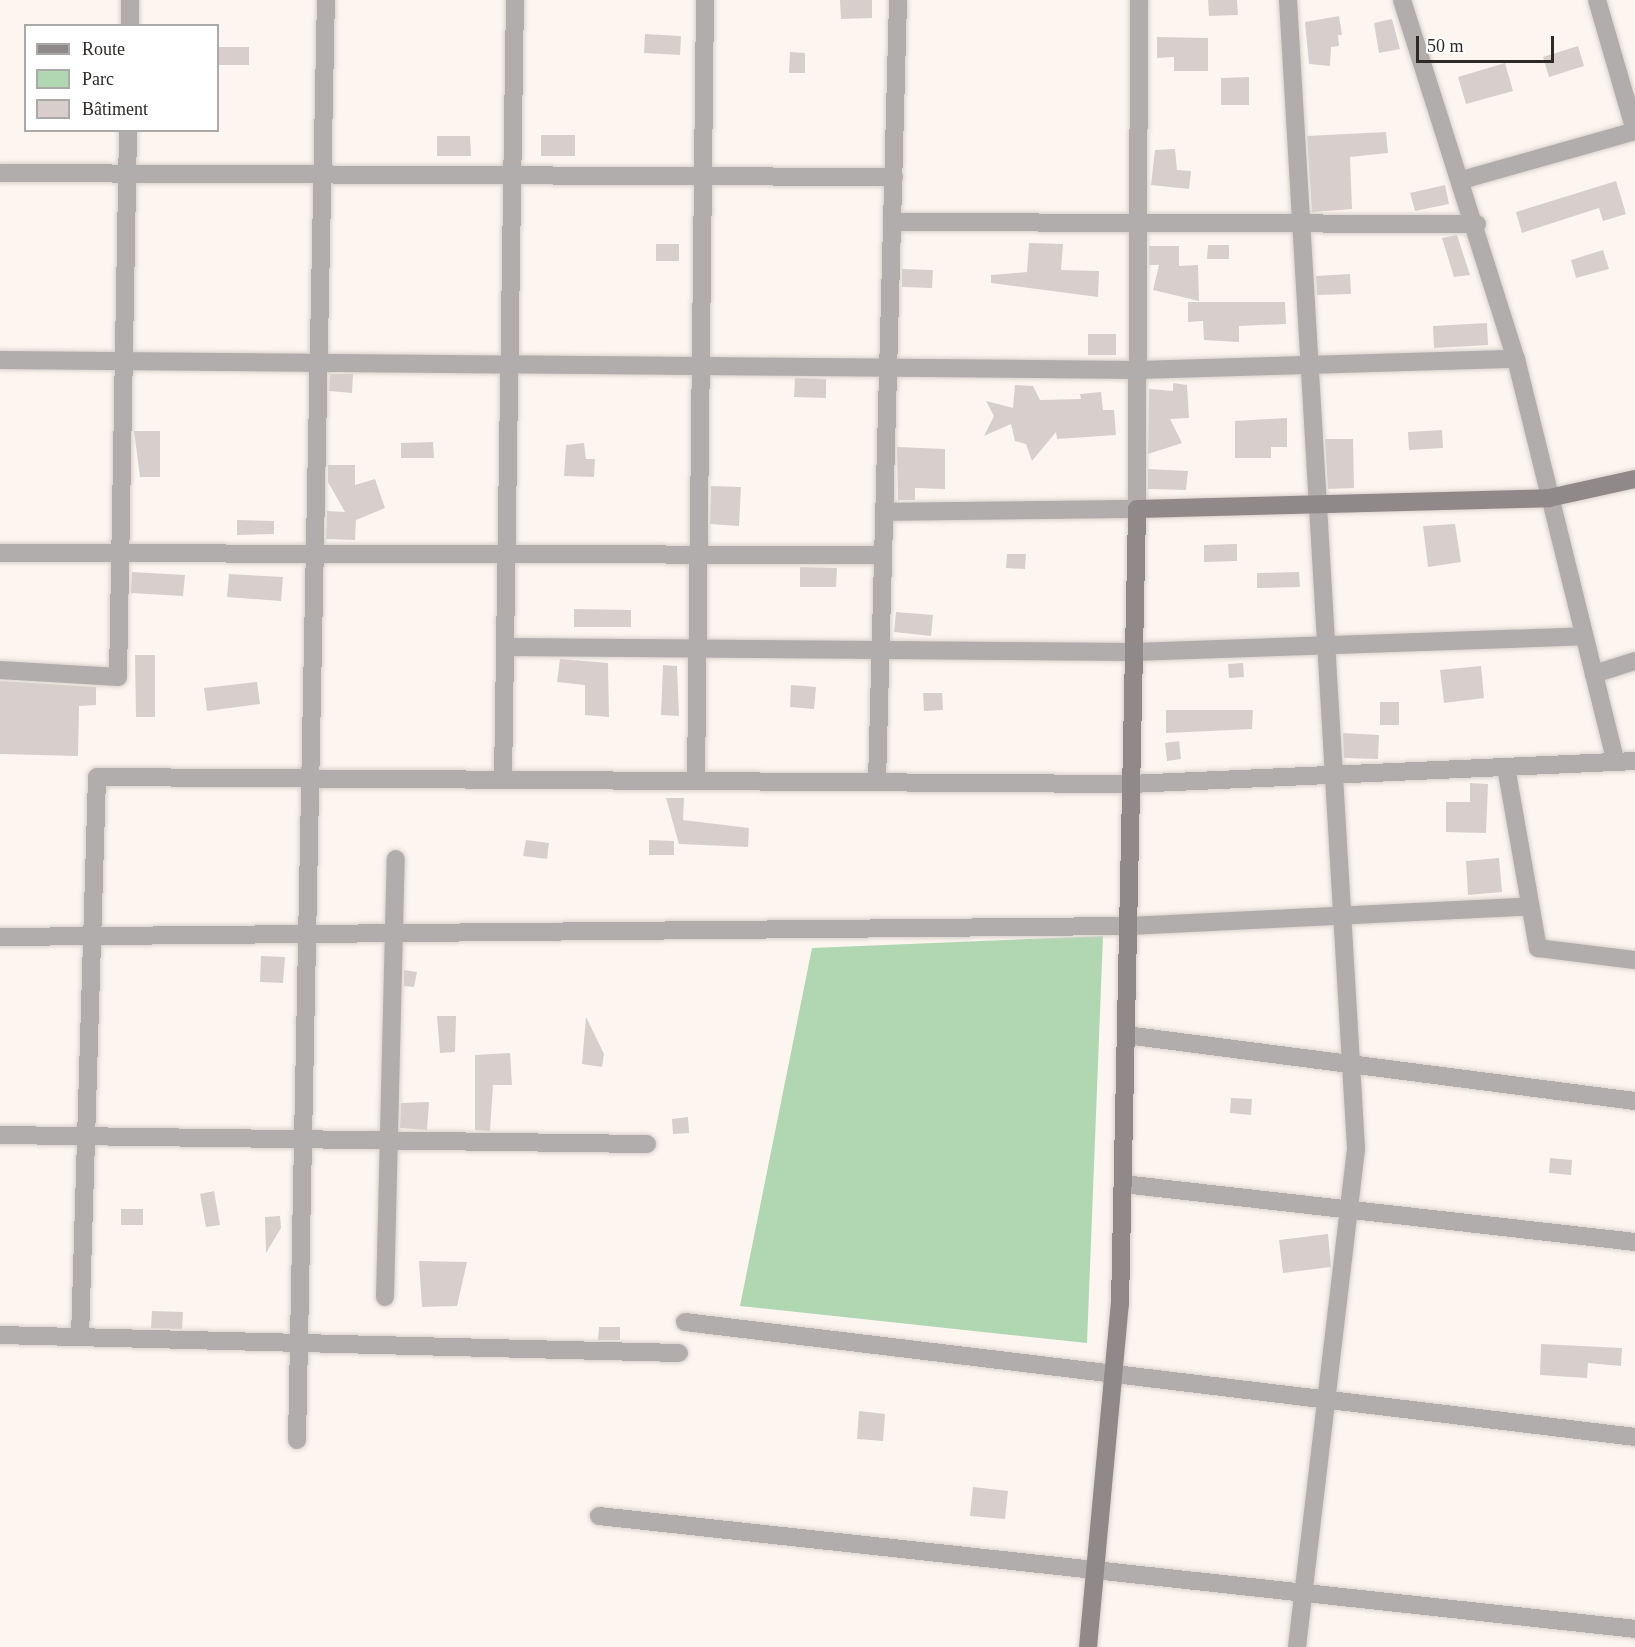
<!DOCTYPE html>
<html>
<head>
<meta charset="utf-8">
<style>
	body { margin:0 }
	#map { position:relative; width:1635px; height:1647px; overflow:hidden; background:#fdf6f0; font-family:Georgia,serif }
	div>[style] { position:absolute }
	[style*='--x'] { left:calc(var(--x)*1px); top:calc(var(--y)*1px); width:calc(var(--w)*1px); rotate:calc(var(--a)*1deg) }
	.green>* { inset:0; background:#b0d6b2 }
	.building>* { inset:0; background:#d8cfcc }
	.roads { filter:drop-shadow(0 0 2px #d8d1cc) drop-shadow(0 0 2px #d8d1cc) }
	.minor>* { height:18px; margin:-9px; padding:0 9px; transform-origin:9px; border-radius:9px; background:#b2adad }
	.secondary>* { height:18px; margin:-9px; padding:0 9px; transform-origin:9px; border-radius:9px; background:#90898a }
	span { translate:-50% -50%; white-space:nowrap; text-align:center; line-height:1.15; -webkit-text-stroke:6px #fff; paint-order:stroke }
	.legend { position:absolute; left:24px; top:24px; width:195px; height:108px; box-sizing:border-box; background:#fff; border:2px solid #abaaa9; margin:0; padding:8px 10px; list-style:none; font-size:18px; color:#2d2a28 }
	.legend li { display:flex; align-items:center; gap:12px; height:30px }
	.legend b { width:30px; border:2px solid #abaaa9 }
	.scale { position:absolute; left:1416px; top:36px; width:138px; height:27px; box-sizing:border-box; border:3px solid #2d2a28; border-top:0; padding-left:8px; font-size:18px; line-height:21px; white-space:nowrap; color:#2d2a28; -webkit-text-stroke:4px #fff; paint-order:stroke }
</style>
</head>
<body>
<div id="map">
	<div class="green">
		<div style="clip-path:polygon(1103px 936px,1087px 1343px,740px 1306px,812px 948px)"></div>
	</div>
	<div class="building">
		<div style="clip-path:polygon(840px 0,872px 0,872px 18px,841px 19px)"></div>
		<div style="clip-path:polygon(1208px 0,1237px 0,1238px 15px,1209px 16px)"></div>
		<div style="clip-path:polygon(1339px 16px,1342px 35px,1338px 35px,1339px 46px,1331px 47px,1330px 66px,1309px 64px,1305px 22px)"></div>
		<div style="clip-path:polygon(1392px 19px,1400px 49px,1379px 53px,1374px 23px)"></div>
		<div style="clip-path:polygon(645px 34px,681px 36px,680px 55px,644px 53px)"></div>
		<div style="clip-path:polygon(1157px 37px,1208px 38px,1208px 71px,1174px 71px,1174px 57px,1157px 58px)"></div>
		<div style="clip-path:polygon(1578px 46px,1584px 66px,1549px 77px,1543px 57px)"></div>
		<div style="clip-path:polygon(218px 47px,249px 47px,249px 65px,218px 65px)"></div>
		<div style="clip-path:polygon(790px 52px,805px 53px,805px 73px,789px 73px)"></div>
		<div style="clip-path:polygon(1505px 63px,1513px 91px,1466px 104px,1458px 77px)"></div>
		<div style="clip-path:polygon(1249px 77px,1249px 105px,1221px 105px,1221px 78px)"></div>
		<div style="clip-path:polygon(1386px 132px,1388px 153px,1350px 157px,1352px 209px,1312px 212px,1307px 136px)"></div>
		<div style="clip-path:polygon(541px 135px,575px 135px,575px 156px,541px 156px)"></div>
		<div style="clip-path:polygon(437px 136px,470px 136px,471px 156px,437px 156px)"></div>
		<div style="clip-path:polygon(1175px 149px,1177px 170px,1191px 171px,1189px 189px,1151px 185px,1155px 150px)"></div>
		<div style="clip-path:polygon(1616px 181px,1626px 214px,1603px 221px,1599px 208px,1522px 233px,1516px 212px)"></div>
		<div style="clip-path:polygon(1445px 185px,1449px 204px,1415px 211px,1410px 193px)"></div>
		<div style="clip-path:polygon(1457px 235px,1470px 275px,1454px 277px,1442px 238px)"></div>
		<div style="clip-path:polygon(1029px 243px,1063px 244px,1061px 270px,1099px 271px,1098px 297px,991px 283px,991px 275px,1027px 272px)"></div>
		<div style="clip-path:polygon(656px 244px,679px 244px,679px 261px,656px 261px)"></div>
		<div style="clip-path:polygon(1208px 245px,1229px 245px,1229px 259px,1207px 259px)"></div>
		<div style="clip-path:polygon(1149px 246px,1179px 246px,1179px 266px,1198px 265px,1199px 301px,1153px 290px,1159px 265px,1149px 265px)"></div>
		<div style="clip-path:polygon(1603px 250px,1609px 269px,1576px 278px,1571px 260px)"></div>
		<div style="clip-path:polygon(902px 269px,933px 270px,932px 288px,902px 287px)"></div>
		<div style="clip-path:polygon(1350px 274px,1351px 294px,1317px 295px,1316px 276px)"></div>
		<div style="clip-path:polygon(1188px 302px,1285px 302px,1286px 324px,1239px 326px,1239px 342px,1204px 340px,1203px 321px,1188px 322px)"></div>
		<div style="clip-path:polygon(1487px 323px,1488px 345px,1434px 348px,1433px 326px)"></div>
		<div style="clip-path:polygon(1088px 334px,1116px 334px,1116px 355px,1088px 355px)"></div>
		<div style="clip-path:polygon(330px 374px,353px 374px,352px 393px,329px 391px)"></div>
		<div style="clip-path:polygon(795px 378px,826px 379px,826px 398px,794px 397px)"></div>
		<div style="clip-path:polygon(1173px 383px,1187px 385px,1189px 418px,1170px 419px,1182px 443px,1148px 454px,1149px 389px,1173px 391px)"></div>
		<div style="clip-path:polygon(1015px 385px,1033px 386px,1040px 400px,1081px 399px,1080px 394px,1101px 392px,1103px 410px,1114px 410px,1116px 435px,1057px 439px,1056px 432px,1032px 461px,1026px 444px,1015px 441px,1011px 424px,984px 436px,994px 416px,986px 401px,1013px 408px)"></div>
		<div style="clip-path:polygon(1287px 418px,1287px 447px,1271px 447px,1271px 458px,1235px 458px,1235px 421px)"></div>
		<div style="clip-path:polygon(1442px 430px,1443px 448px,1409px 450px,1408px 432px)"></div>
		<div style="clip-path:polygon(134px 431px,160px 431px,160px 477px,140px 477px)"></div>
		<div style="clip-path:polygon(1325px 439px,1353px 439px,1354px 488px,1328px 489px)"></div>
		<div style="clip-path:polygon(433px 442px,434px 458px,401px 458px,401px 443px)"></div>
		<div style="clip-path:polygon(584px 443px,586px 459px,595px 459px,594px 477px,564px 476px,566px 445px)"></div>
		<div style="clip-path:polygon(897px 447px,945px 449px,945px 489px,915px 488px,915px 500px,898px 500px)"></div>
		<div style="clip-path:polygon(328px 465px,355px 465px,355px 485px,375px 479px,385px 508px,356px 520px,355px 540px,326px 539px,327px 511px,345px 512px,328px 482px)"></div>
		<div style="clip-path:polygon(1148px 469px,1188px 471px,1186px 490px,1148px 489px)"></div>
		<div style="clip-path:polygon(711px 486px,741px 487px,739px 526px,710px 524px)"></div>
		<div style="clip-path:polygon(237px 520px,274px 521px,274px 534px,237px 535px)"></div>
		<div style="clip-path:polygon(1455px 524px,1461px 562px,1428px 567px,1423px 526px)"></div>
		<div style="clip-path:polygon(1237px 544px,1237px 561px,1204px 562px,1204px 545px)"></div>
		<div style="clip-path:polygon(1007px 554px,1026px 554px,1025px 569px,1006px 568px)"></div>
		<div style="clip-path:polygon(800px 567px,837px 568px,836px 587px,800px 587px)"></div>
		<div style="clip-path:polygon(132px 572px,185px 575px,183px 596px,131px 593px)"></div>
		<div style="clip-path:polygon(1299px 572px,1300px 587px,1257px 588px,1257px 573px)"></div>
		<div style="clip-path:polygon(229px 574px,283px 577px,281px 601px,227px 597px)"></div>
		<div style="clip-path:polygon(574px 609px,631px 610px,631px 627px,574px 627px)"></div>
		<div style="clip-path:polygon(896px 612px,933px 615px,931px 636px,894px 632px)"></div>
		<div style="clip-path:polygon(135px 655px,155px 655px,155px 717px,136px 717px)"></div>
		<div style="clip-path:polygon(560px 659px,608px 663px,609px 717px,585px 715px,585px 685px,557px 682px)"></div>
		<div style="clip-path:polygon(1243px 663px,1244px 677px,1229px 678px,1228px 664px)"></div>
		<div style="clip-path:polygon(663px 665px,677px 666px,679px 716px,661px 715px)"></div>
		<div style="clip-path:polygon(1481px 666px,1484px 698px,1444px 703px,1440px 670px)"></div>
		<div style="clip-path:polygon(0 681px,96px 687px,96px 705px,79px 706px,78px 756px,0 754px)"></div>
		<div style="clip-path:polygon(257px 682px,260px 704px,207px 711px,204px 688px)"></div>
		<div style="clip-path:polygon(791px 685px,816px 687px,814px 709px,790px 707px)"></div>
		<div style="clip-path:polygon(923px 693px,942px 693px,943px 710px,924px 711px)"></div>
		<div style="clip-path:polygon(1380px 702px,1399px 702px,1399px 725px,1380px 725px)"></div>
		<div style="clip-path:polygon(1166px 710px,1253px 710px,1252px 729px,1166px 733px)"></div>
		<div style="clip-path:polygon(1343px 733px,1379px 735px,1378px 759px,1344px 758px)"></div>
		<div style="clip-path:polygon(1179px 741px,1181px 759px,1167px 761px,1165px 743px)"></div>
		<div style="clip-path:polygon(1470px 783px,1488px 784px,1486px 833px,1446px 832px,1446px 802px,1470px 802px)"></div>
		<div style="clip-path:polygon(666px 798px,684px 798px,683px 820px,749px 828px,748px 847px,679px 844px)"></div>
		<div style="clip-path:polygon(526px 840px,549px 843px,547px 859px,523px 856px)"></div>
		<div style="clip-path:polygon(649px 840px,674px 841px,674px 855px,649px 855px)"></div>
		<div style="clip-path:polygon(1499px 858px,1502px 892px,1468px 895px,1466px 861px)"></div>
		<div style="clip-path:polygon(261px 956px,285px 957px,283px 983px,260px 982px)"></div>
		<div style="clip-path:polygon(404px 970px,417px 972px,414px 987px,404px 986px)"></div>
		<div style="clip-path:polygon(437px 1016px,456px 1016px,455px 1052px,440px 1053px)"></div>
		<div style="clip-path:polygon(586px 1017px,604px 1054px,602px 1067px,582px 1064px)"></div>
		<div style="clip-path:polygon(510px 1053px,512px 1085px,493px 1085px,490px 1131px,475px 1130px,475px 1055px)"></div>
		<div style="clip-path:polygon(1231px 1098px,1252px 1099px,1251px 1115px,1230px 1113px)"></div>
		<div style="clip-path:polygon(429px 1102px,427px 1130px,400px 1128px,401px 1103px)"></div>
		<div style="clip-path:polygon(688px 1117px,689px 1133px,673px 1134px,672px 1119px)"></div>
		<div style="clip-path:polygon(1550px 1158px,1572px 1160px,1571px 1175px,1549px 1173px)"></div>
		<div style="clip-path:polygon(214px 1191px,220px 1225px,206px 1227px,200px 1194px)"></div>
		<div style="clip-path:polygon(121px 1209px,143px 1209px,143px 1225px,121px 1225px)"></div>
		<div style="clip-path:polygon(280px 1216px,281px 1228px,266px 1253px,265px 1217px)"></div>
		<div style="clip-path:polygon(1328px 1234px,1331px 1267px,1283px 1273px,1279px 1240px)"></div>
		<div style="clip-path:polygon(419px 1261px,467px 1262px,457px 1306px,422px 1307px)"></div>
		<div style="clip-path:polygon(152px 1311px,183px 1312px,182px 1329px,151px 1328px)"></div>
		<div style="clip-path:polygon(599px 1327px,620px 1327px,620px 1340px,598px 1340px)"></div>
		<div style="clip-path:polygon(1541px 1344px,1622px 1348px,1621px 1366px,1588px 1363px,1587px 1378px,1540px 1375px)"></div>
		<div style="clip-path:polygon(859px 1411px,885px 1414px,883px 1441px,857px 1439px)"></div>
		<div style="clip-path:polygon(973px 1487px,1008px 1491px,1005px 1519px,970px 1516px)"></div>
	</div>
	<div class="roads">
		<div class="minor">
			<div style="--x:1288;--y:0;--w:1151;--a:86.61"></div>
			<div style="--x:1356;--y:1149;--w:501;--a:96.76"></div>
			<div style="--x:1402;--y:0;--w:377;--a:72.4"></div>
			<div style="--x:1516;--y:359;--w:415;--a:76.1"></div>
			<div style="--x:1597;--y:0;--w:136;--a:73.8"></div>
			<div style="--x:130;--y:26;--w:26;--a:-90"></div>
			<div style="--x:0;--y:173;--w:894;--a:0.26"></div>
			<div style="--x:1462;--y:180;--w:180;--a:-15.8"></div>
			<div style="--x:892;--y:222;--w:585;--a:0.2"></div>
			<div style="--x:0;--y:360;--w:1138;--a:0.5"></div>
			<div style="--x:1138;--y:370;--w:378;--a:-1.7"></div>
			<div style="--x:884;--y:512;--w:253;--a:-0.7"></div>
			<div style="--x:1137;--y:509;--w:509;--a:-89.77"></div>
			<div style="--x:0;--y:553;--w:883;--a:0.13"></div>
			<div style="--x:505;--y:647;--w:629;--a:0.46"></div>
			<div style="--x:1134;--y:652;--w:450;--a:-2"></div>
			<div style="--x:0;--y:670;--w:118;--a:3.4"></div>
			<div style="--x:118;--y:677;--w:547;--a:-88.95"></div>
			<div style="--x:1594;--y:674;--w:43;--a:-17.6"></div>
			<div style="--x:1506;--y:767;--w:184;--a:80"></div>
			<div style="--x:1538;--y:948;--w:98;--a:7.1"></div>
			<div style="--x:503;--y:780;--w:780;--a:-89.12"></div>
			<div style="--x:696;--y:781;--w:781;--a:-89.34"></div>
			<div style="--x:877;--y:782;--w:782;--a:-88.46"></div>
			<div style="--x:0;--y:937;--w:1128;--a:-0.56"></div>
			<div style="--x:1128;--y:926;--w:402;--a:-2.8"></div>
			<div style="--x:1126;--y:1035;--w:513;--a:7.39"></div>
			<div style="--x:0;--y:1135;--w:647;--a:0.8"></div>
			<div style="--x:1123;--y:1184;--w:515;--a:6.46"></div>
			<div style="--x:385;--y:1297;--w:438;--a:-88.6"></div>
			<div style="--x:685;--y:1322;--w:957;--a:6.9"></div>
			<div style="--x:0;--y:1335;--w:679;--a:1.52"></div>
			<div style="--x:80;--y:1337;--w:560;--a:-88.26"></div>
			<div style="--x:97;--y:777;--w:1034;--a:0.39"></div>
			<div style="--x:1131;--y:784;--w:505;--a:-2.61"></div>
			<div style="--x:297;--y:1440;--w:1440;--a:-88.85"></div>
			<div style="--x:599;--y:1516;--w:1042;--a:6.22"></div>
		</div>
		<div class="secondary">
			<div style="--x:1088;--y:1647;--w:344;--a:-84.7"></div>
			<div style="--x:1120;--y:1304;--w:795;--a:-88.77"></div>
			<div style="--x:1137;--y:509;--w:412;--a:-1.5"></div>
			<div style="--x:1549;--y:498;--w:88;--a:-12.5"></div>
		</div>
	</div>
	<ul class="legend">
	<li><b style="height:8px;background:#90898a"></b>Route</li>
	<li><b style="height:16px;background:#b0d6b2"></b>Parc</li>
	<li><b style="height:16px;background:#d8cfcc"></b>Bâtiment</li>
	</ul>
	<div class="scale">50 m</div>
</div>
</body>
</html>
